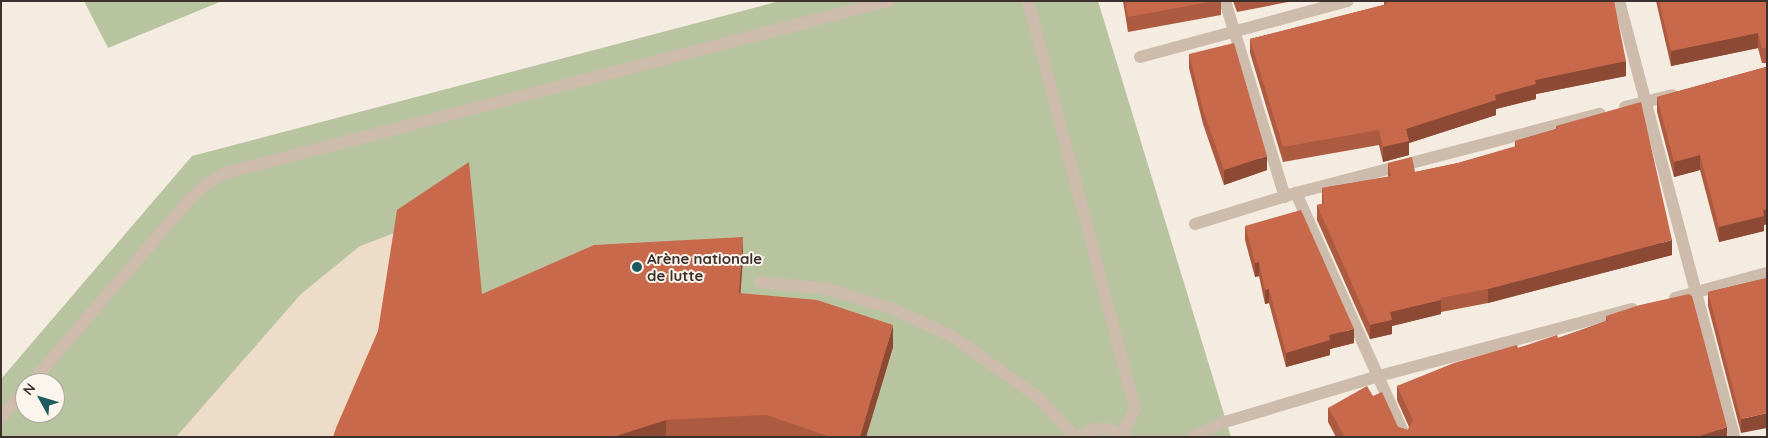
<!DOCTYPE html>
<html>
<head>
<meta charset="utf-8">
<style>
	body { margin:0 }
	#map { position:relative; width:1768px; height:438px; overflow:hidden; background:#f4ebe1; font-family:Quicksand,sans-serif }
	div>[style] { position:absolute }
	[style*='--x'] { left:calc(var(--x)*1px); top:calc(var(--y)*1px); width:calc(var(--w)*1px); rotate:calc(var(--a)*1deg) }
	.green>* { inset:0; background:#b8c4a0 }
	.plaza>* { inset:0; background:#ecdcc8 }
	.lane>* { height:12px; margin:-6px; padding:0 6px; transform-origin:6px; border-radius:6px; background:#cdbbac }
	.street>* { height:12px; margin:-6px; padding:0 6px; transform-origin:6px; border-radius:6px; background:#cdbbac }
	.wall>* { inset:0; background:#ac5a40 }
	.shaded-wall>* { inset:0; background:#8c4a34 }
	.building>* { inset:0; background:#c8694b }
	.dots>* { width:14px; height:14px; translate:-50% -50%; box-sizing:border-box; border:2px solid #fbf5ee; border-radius:50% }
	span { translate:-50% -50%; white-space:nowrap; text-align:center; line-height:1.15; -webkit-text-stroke:4px #fbf5ee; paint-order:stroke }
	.poi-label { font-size:15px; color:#3b302b; font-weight:700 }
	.left { translate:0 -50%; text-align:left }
	.frame { position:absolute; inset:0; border:2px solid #3b302b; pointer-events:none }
	.north { position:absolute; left:15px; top:373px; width:50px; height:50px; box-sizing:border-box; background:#fbf5ee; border:1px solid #aea6a0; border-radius:50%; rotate:309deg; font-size:14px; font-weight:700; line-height:20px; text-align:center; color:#3b302b }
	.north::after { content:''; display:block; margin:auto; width:18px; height:22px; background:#1f5a5e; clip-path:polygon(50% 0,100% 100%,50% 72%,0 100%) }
</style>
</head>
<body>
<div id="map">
	<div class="green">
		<div style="clip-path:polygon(84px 1px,222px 1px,108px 48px)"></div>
		<div style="clip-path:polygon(evenodd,780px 1px,1098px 1px,1231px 437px,1px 437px,1px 379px,192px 156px,780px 1px,25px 383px,55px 383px,55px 413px,25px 413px,25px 383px)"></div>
	</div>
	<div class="plaza">
		<div style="clip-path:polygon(397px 232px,378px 353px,341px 437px,176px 437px,301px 294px,360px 246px)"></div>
	</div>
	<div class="lane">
		<div style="--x:1028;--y:1;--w:422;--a:75.3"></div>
		<div style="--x:1135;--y:409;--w:28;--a:116"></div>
		<div style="--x:760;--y:282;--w:67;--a:6"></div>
		<div style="--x:827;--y:289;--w:69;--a:16.9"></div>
		<div style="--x:893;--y:309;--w:65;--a:24.6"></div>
		<div style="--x:952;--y:336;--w:107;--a:35.5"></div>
		<div style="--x:1039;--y:398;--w:53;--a:47.3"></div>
		<div style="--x:31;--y:383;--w:243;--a:-49.2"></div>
		<div style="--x:190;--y:199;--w:22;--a:-43"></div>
		<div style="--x:206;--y:184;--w:22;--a:-30"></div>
		<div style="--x:225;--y:173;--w:685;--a:-14.54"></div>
		<div style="--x:1;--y:418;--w:37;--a:-49"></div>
		<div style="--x:1076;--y:437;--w:21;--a:-23"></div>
		<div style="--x:1095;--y:429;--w:14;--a:0"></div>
		<div style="--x:1109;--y:429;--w:20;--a:24"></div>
		<div style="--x:1192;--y:437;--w:36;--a:-24"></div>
	</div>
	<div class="street">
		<div style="--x:1225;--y:1;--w:205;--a:73"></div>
		<div style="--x:1619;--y:1;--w:451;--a:75.2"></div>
		<div style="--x:1140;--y:57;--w:215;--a:-15.1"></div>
		<div style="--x:1625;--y:107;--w:49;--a:-14"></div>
		<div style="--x:1296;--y:193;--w:267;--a:65.9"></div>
		<div style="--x:1195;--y:224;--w:106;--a:-17.1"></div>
		<div style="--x:1296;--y:193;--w:314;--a:-14.6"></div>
		<div style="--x:1675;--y:298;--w:95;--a:-15.2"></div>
		<div style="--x:1225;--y:422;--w:157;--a:-16.7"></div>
		<div style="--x:1375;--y:377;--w:266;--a:-14.8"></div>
	</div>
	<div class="wall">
		<div style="clip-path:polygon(1123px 1px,1221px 1px,1221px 15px,1128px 32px)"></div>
		<div style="clip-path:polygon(1233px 1px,1293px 1px,1237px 12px)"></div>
		<div style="clip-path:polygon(1384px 1px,1614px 1px,1626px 76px,1536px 94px,1536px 99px,1496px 109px,1496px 115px,1409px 143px,1409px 155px,1383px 162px,1379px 145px,1283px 162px,1250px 53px,1250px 39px,1384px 5px)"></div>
		<div style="clip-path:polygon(1656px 1px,1767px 1px,1767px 63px,1762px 63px,1758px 48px,1671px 66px)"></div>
		<div style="clip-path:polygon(1189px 54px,1267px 170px,1224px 185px,1203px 124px,1189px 68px)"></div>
		<div style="clip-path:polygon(1767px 66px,1767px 224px,1764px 225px,1764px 231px,1719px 242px,1700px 170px,1674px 177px,1657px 112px,1657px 97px,1766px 67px)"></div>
		<div style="clip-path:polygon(1556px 126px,1672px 255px,1488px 303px,1441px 312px,1441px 314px,1392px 326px,1392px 334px,1370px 339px,1317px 220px,1317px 205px,1322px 204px,1322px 188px,1388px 177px,1388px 163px,1415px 172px,1458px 163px,1515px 147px,1515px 141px,1556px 129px)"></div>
		<div style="clip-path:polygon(1245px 226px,1354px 343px,1330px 349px,1330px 355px,1286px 367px,1269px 303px,1265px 304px,1259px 276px,1255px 277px,1245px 240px)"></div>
		<div style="clip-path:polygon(743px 258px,740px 293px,893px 347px,866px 437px,333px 437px,482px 294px)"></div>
		<div style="clip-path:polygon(1767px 278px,1741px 433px,1708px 306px,1708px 292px)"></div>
		<div style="clip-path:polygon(1606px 316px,1727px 437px,1336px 437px,1328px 422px,1328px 408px,1373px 396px,1398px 427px,1408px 430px,1409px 427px,1397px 400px,1397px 386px,1518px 348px,1558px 338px,1606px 321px)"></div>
	</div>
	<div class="shaded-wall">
		<div style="clip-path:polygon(1758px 33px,1758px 48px,1671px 66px,1671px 51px)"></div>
		<div style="clip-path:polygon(1626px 61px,1626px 76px,1536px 94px,1536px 99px,1496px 109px,1496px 115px,1409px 143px,1409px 155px,1383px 162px,1383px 147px,1406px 129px,1535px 80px)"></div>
		<div style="clip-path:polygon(1700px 155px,1700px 170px,1674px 177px,1674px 162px)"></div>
		<div style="clip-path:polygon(1267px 156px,1267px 170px,1224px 185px,1224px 170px)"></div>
		<div style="clip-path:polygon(1767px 209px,1767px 224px,1764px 225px,1764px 231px,1719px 242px,1719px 227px)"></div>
		<div style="clip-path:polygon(743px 237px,743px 258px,739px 314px,739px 293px)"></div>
		<div style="clip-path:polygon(1672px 240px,1672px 255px,1488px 303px,1488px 289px)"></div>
		<div style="clip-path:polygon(1259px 262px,1259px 276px,1255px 277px,1255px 263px)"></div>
		<div style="clip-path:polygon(1269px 289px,1269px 303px,1265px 304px,1265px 290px)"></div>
		<div style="clip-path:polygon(1441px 300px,1441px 314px,1392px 326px,1392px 334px,1370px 339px,1370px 325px,1390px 312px)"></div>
		<div style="clip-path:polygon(893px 325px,893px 347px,866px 437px,860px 437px)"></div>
		<div style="clip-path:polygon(1354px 329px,1354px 343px,1330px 349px,1330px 355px,1286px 367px,1286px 353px,1329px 335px)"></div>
		<div style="clip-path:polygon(1767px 413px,1767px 428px,1741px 433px,1741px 419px)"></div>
		<div style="clip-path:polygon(666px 420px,666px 437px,613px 437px)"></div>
		<div style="clip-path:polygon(1727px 427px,1727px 437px,1697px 437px)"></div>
	</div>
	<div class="building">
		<div style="clip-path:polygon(1125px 1px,1215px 1px,1128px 17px)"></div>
		<div style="clip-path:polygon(1387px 1px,1614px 1px,1626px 61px,1535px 80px,1536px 84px,1495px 95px,1496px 100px,1406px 129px,1409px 141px,1383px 147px,1379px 130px,1283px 147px,1250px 39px,1387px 4px)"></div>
		<div style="clip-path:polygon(1659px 1px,1767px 1px,1767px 48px,1762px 48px,1758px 33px,1671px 51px)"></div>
		<div style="clip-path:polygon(1234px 43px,1267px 156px,1224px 170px,1203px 110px,1189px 54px)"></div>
		<div style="clip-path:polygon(1767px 66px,1767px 209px,1763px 210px,1764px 216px,1719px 227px,1700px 155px,1674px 162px,1657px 97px,1766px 67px)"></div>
		<div style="clip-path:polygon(1641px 102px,1672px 240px,1488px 289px,1440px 298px,1441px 300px,1390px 312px,1392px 320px,1370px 325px,1317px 205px,1324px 203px,1322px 188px,1391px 176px,1388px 163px,1412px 157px,1415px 172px,1458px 163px,1516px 146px,1515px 141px,1557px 129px,1556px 126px)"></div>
		<div style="clip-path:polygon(469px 162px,482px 294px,594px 245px,743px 237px,739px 293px,817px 300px,893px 325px,860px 437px,831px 437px,766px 415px,666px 420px,613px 437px,333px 437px,336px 428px,378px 331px,397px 210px)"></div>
		<div style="clip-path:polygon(1301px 210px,1354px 329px,1329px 335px,1330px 340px,1286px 353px,1269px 289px,1265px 290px,1259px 262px,1255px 263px,1245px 226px)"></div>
		<div style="clip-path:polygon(1767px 278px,1767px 413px,1741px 419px,1708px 292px)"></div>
		<div style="clip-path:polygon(1689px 294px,1692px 296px,1727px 427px,1697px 437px,1345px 437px,1328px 408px,1367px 386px,1373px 396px,1382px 392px,1398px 427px,1408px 430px,1413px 420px,1397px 386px,1454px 363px,1517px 345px,1518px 348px,1557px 335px,1558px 338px,1608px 321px,1606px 316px,1640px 305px)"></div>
	</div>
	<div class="dots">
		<div style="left:637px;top:267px;background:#1f5a5e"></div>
	</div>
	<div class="poi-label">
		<span class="left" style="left:647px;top:267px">Arène nationale<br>de lutte</span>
	</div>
	<div class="frame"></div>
	<div class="north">N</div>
</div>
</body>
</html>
